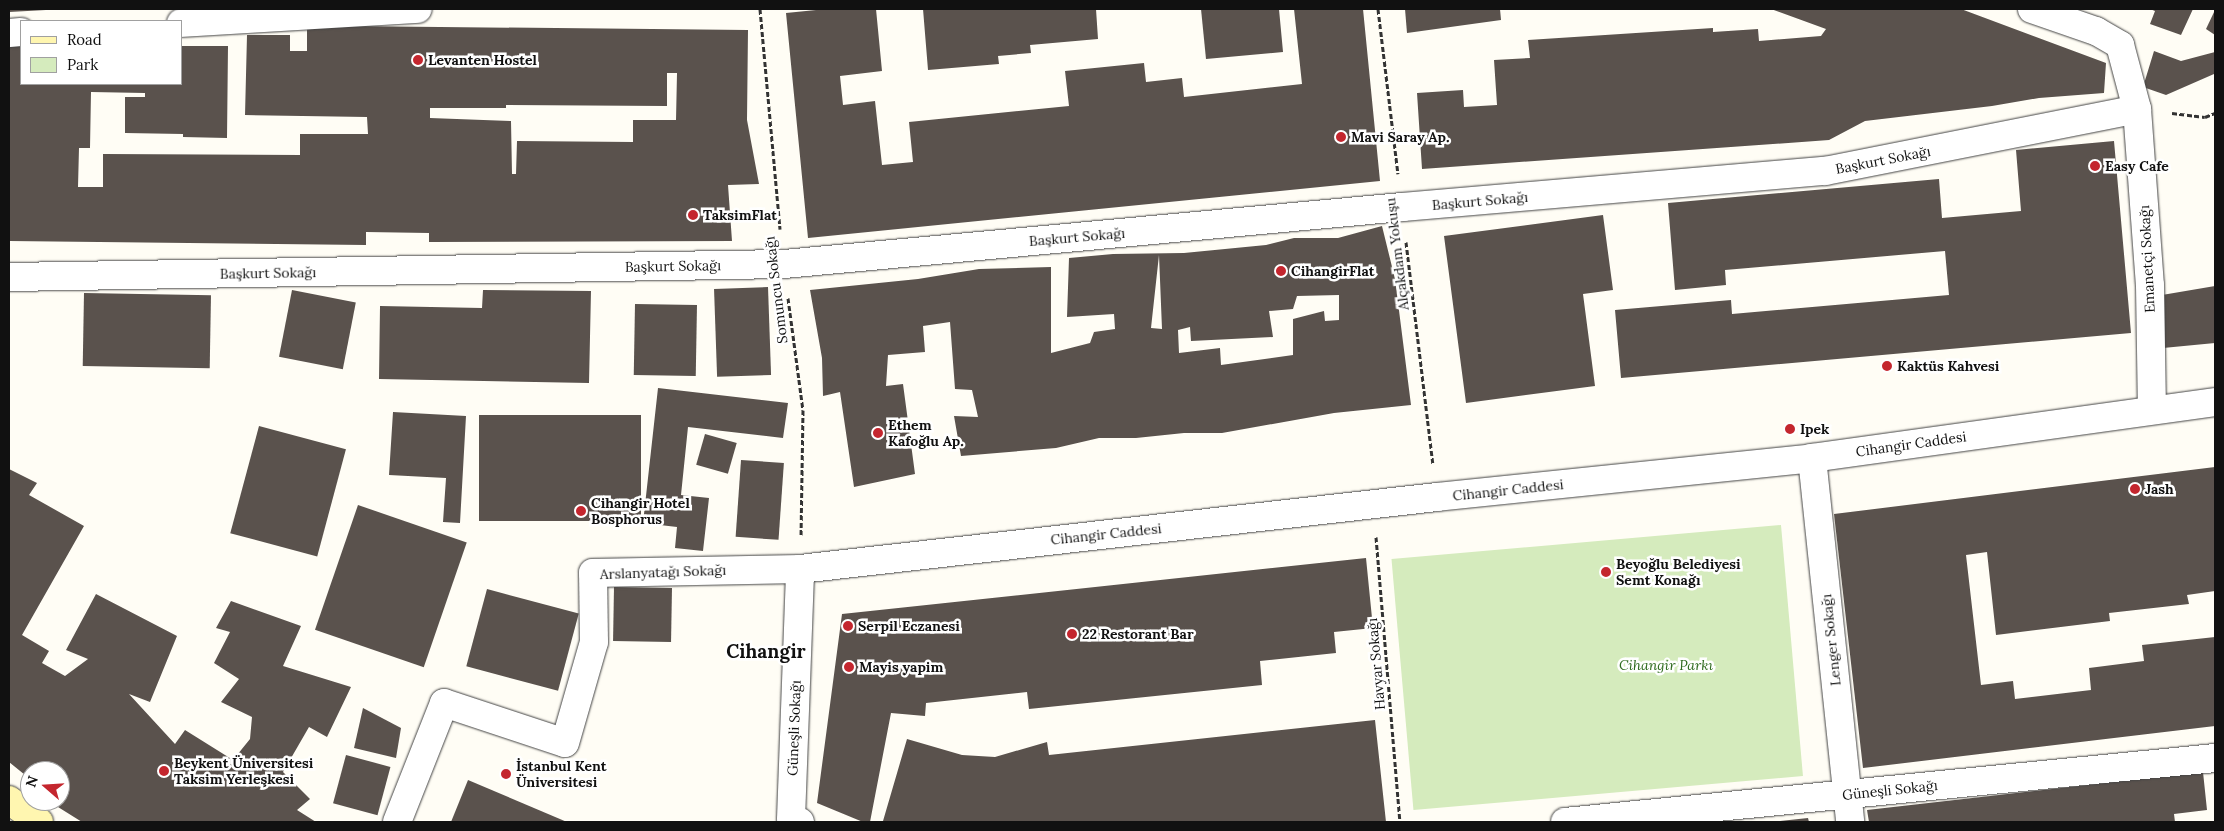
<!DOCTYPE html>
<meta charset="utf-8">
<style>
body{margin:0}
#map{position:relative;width:2224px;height:831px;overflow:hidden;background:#fffdf5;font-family:Lora,serif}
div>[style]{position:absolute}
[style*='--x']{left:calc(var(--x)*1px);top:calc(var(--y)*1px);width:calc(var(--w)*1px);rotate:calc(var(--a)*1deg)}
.green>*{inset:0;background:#d5ebbd;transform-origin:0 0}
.building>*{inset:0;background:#5a524d;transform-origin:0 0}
.path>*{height:3px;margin-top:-1.5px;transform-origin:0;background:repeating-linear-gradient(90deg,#333 0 5px,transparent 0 7.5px)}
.roads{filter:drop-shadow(0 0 1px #444) drop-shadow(0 0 1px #444)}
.minor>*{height:28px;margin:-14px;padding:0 14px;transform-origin:14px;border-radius:14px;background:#fff}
.secondary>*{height:28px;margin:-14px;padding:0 14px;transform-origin:14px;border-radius:14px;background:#fff6b0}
.dots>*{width:14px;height:14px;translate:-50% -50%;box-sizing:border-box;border:2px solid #fff;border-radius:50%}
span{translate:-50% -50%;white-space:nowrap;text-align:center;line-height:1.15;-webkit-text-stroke:5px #fff;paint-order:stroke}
.poi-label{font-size:14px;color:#111;font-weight:700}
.left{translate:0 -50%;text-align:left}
.street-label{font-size:14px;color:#111}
.park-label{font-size:14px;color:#2f6b1f;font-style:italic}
.district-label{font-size:19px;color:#111;font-weight:700}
.frame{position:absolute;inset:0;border:10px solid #111;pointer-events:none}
.legend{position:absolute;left:20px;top:20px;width:162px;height:65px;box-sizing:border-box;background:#fff;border:1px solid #a0a0a0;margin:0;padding:6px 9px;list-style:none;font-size:15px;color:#111}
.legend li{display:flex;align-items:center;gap:10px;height:25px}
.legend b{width:25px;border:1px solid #a0a0a0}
.north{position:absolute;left:20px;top:761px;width:50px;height:50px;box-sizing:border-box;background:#fff;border:1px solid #a0a0a0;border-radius:50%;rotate:289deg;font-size:14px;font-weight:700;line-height:20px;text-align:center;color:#111}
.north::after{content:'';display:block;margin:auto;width:18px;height:22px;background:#c4262e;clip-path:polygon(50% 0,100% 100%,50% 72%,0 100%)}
</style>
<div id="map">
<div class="green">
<div style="left:1781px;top:525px;width:252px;height:391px;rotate:85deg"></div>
</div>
<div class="building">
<div style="clip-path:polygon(9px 9px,46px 9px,46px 10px,9px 12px)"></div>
<div style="clip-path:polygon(826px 9px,876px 9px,882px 71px,840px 76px,843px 105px,875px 101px,882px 165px,913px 162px,909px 122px,1069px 106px,1065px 71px,1144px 63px,1146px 82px,1182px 78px,1184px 97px,1302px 84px,1294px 9px,1363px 9px,1380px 181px,808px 238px,786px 13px)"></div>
<div style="clip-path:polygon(923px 9px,1096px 9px,1098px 39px,1030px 45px,1031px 53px,998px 56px,999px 64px,928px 70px)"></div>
<div style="clip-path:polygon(1201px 9px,1279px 9px,1283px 52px,1206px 59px)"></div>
<div style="clip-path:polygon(1405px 9px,1500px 9px,1501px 20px,1407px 33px)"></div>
<div style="clip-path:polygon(1771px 9px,1961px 9px,2106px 63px,2104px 93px,2039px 98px,1992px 106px,1865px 121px,1829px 140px,1422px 169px,1417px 93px,1463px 90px,1464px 107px,1497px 105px,1494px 60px,1530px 58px,1528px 40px,1713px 28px,1713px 32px,1758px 29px,1759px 41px,1821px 36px,1826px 29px)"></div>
<div style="clip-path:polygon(2150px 9px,2193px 9px,2181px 35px,2150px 24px,2155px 11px)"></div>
<div style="clip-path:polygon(2215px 10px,2215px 35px,2206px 29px)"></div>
<div style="clip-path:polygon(evenodd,346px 26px,748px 30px,747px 120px,759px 184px,728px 185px,732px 241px,429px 242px,429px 233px,366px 232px,366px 245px,9px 241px,9px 44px,21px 44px,21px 84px,181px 84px,181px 46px,228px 46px,227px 138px,183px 137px,183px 134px,125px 133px,125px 97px,145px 97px,145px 93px,91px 92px,90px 148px,79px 148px,78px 187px,103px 187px,103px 154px,300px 155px,300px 134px,368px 134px,367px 117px,245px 115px,247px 35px,290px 35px,290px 51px,307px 51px,307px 28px,346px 26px,667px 73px,677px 73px,676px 120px,633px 120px,633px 142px,517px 141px,516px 174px,512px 174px,511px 121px,430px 118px,430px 108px,506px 108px,506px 105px,667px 106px,667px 73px)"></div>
<div style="clip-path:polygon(2154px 51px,2181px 61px,2215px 52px,2214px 74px,2166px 95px,2143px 87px)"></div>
<div style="clip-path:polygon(2114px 141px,2131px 333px,1621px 378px,1615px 310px,1731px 300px,1732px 314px,1949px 295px,1945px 251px,1725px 270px,1726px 285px,1675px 290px,1668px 203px,1939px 179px,1942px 218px,2021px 211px,2016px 150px)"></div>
<div style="clip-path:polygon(1603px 215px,1613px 290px,1583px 294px,1595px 386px,1466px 403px,1444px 236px)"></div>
<div style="clip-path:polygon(evenodd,1382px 226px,1395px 279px,1411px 405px,1334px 413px,1222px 433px,1184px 433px,1136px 438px,1099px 438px,1056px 448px,961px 456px,954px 416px,978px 417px,972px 390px,955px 389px,950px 322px,923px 326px,925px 352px,888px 355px,886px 386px,903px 384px,915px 474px,854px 487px,840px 392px,823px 396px,822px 358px,810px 290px,918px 279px,979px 269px,1051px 267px,1051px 353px,1090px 343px,1094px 332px,1115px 329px,1114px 314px,1067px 317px,1069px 258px,1113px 254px,1184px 253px,1266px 245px,1294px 238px,1338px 238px,1382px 226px,1159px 255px,1162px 329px,1151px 328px,1159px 255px,1382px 226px,1339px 295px,1339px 320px,1325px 321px,1324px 311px,1293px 319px,1293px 355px,1221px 365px,1220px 348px,1179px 353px,1178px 330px,1190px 327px,1191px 341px,1273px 337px,1269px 311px,1293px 309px,1297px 296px,1339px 295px)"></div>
<div style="clip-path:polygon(2215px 286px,2215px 343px,2163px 348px,2162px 295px)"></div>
<div style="left:768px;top:287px;width:88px;height:54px;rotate:88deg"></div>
<div style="left:292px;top:290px;width:65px;height:68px;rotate:11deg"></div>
<div style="clip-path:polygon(483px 290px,591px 291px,589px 383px,379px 379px,380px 306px,482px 308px)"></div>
<div style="left:84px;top:293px;width:127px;height:73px;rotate:1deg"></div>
<div style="left:635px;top:304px;width:62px;height:71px;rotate:1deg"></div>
<div style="clip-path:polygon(658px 388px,788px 403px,783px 438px,688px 427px,681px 495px,709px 498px,703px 551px,675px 548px,677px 527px,643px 523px)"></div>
<div style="clip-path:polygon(393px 412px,466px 416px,460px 523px,443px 522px,446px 478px,389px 475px)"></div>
<div style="left:641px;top:415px;width:106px;height:162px;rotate:90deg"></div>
<div style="left:259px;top:426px;width:90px;height:111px;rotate:15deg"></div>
<div style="left:705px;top:434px;width:33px;height:32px;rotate:16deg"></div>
<div style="left:741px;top:460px;width:43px;height:77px;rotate:4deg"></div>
<div style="clip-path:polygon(2215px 467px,2215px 591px,2187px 595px,2189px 604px,2109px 613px,2110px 621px,1996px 635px,1987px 552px,1966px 555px,1981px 685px,2013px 681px,2015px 699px,2091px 690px,2089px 668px,2144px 661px,2142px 645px,2215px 637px,2215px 726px,1863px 768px,1834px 514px)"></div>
<div style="clip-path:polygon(9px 469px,37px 483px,29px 495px,84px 526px,22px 635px,49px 651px,42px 663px,65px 676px,88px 659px,66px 650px,96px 594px,177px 636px,150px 702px,129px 694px,175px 744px,185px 730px,233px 760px,250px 739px,252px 717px,221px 702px,239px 679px,214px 663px,230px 632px,216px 628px,231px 601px,301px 626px,283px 666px,351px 687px,327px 737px,309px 727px,283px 772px,310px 799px,297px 810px,316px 822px,82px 822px,58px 807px,69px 791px,60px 780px,60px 771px,52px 771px,47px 765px,43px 771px,30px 771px,30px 779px,9px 762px)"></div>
<div style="left:358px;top:505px;width:115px;height:132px;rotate:19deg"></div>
<div style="clip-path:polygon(1366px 558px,1373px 628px,1334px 632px,1336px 653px,1260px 661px,1262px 685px,1029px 709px,1027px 692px,926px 703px,925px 716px,891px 713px,870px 822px,863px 822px,817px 803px,842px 614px)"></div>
<div style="left:614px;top:587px;width:58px;height:54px;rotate:1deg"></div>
<div style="left:487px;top:589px;width:95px;height:80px;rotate:15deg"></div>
<div style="clip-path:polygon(363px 708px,401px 728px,396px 758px,354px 748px)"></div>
<div style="clip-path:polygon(1375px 720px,1386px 822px,883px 821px,907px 739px,962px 755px,995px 757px,1047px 742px,1049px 755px)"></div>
<div style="left:346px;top:755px;width:46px;height:50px;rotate:15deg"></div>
<div style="clip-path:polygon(2203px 772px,2207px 810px,2174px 814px,2175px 822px,1869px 822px,1867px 810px)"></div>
<div style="clip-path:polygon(468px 780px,567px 822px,451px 822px)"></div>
<div style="clip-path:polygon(1808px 818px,1809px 822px,1780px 822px,1780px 821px)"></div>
</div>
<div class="path">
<div style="--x:760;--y:9;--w:221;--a:84.8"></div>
<div style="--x:1378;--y:9;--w:166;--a:83.1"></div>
<div style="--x:2172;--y:113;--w:33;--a:7"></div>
<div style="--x:2205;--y:117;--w:11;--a:-22"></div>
<div style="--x:1406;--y:242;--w:224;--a:83.1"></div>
<div style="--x:788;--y:298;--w:113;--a:82.4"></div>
<div style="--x:803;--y:410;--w:125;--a:90.9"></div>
<div style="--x:1376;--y:537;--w:286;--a:85.2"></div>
</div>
<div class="roads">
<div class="minor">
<div style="--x:2032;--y:9;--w:68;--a:19"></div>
<div style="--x:2096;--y:31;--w:28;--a:30"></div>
<div style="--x:2120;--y:45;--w:66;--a:75.1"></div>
<div style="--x:2137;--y:109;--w:176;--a:85.8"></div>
<div style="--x:2150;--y:285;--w:124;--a:89.1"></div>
<div style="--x:181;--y:23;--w:237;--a:-3.4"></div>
<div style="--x:9;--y:33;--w:12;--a:-5"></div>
<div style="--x:9;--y:277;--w:775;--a:-0.96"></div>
<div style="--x:784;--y:264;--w:621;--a:-5.27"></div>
<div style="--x:1402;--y:207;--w:425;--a:-4.9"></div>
<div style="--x:1825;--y:171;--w:318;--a:-11.2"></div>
<div style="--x:1812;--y:458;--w:366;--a:84"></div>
<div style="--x:397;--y:822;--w:128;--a:-68.4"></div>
<div style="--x:444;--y:703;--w:127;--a:18.3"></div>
<div style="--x:565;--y:743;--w:105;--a:-74"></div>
<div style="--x:594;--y:642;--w:69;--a:-90.8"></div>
<div style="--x:593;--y:573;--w:207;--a:-1.1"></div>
<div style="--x:800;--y:569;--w:641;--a:-6.45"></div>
<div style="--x:1437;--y:497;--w:377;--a:-5.9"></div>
<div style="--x:1812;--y:458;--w:407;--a:-7.9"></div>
<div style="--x:800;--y:822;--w:9;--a:-162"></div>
<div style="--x:791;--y:819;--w:250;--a:-87.9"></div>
<div style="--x:1565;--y:822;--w:653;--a:-5.62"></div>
</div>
<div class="secondary">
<div style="--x:9;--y:800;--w:37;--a:36"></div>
</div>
</div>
<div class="dots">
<div style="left:418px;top:60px;background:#c4262e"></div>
<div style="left:1341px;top:137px;background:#c4262e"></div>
<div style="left:2095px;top:166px;background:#c4262e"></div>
<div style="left:693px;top:215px;background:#c4262e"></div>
<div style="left:1281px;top:271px;background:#c4262e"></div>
<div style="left:1887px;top:366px;background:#c4262e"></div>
<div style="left:1790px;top:429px;background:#c4262e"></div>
<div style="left:878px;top:433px;background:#c4262e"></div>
<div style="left:2135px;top:489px;background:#c4262e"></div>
<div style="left:581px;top:511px;background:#c4262e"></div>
<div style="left:1606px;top:572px;background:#c4262e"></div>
<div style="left:848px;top:626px;background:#c4262e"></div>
<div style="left:1072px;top:634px;background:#c4262e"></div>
<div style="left:849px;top:667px;background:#c4262e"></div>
<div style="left:164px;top:771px;background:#c4262e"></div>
<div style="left:506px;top:774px;background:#c4262e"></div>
</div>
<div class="poi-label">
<span class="left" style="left:428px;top:60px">Levanten Hostel</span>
<span class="left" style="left:1351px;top:137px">Mavi Saray Ap.</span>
<span class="left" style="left:2105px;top:166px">Easy Cafe</span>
<span class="left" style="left:703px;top:215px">TaksimFlat</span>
<span class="left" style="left:1291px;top:271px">CihangirFlat</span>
<span class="left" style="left:1897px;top:366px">Kaktüs Kahvesi</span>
<span class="left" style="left:888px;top:433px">Ethem<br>Kafoğlu Ap.</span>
<span class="left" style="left:1800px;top:429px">Ipek</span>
<span class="left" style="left:2145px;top:489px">Jash</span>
<span class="left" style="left:591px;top:511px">Cihangir Hotel<br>Bosphorus</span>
<span class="left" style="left:1616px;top:572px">Beyoğlu Belediyesi<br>Semt Konağı</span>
<span class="left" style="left:858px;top:626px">Serpil Eczanesi</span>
<span class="left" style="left:1082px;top:634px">22 Restorant Bar</span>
<span class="left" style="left:859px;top:667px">Mayis yapim</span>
<span class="left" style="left:174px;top:771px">Beykent Üniversitesi<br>Taksim Yerleşkesi</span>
<span class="left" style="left:516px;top:774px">İstanbul Kent<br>Üniversitesi</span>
</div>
<div class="street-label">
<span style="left:1883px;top:160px;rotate:-11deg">Başkurt Sokağı</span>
<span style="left:1480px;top:201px;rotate:-5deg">Başkurt Sokağı</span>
<span style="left:1077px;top:237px;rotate:-5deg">Başkurt Sokağı</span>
<span style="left:1397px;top:254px;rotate:-97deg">Alçakdam Yokuşu</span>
<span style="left:2147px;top:259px;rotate:-93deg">Emanetçi Sokağı</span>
<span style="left:673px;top:266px;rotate:-1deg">Başkurt Sokağı</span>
<span style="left:268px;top:273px;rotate:-1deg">Başkurt Sokağı</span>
<span style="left:776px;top:290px;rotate:-97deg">Somuncu Sokağı</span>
<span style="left:1911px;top:444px;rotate:-8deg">Cihangir Caddesi</span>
<span style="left:1508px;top:490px;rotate:-6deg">Cihangir Caddesi</span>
<span style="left:1106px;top:534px;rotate:-6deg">Cihangir Caddesi</span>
<span style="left:663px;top:572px;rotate:-2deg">Arslanyatağı Sokağı</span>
<span style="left:1831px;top:640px;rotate:-96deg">Lenger Sokağı</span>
<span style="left:1376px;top:664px;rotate:-95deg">Havyar Sokağı</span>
<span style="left:794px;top:728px;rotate:-88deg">Güneşli Sokağı</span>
<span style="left:1890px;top:790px;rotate:-6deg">Güneşli Sokağı</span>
</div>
<div class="park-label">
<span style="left:1666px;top:665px">Cihangir Parkı</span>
</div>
<div class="district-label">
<span style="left:766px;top:652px">Cihangir</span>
</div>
<div class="frame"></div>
<ul class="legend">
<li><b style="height:6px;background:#fff6b0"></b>Road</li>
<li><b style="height:14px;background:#d5ebbd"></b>Park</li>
</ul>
<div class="north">N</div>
</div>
